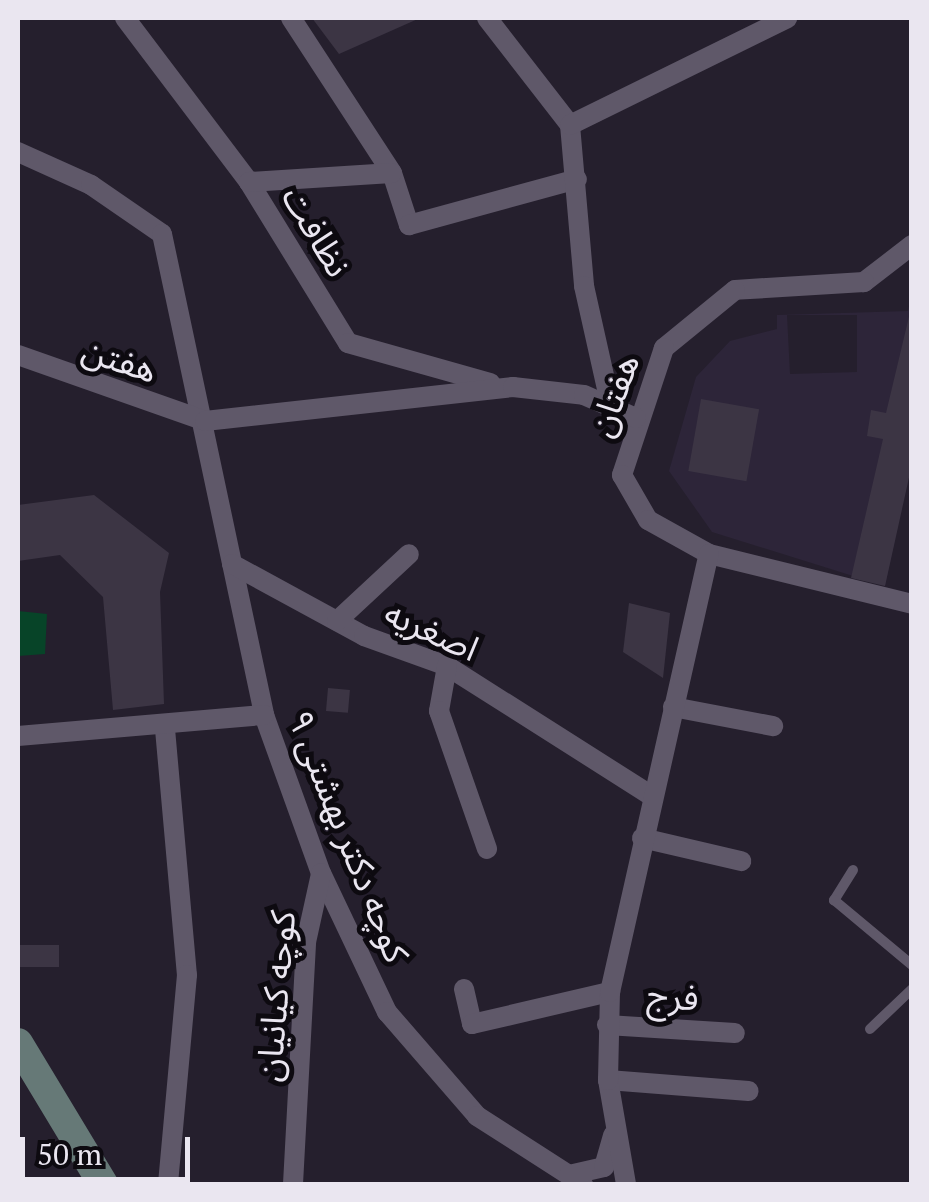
<!DOCTYPE html>
<meta charset="utf-8">
<style>
body{margin:0}
#map{position:relative;width:929px;height:1202px;overflow:hidden;background:#251f2d;font-family:"PT Serif","Noto Sans Arabic",serif}
div>[style]{position:absolute}
[style*='--x']{left:calc(var(--x)*1px);top:calc(var(--y)*1px);width:calc(var(--w)*1px);rotate:calc(var(--a)*1deg)}
.built>*{inset:0;background:#2d2539}
.green>*{inset:0;background:#074428}
.building>*{inset:0;background:#3c3544;transform-origin:0 0}
.lane>*{height:10px;margin:-5px;padding:0 5px;transform-origin:5px;border-radius:5px;background:#5f5869}
.street>*{height:20px;margin:-10px;padding:0 10px;transform-origin:10px;border-radius:10px;background:#5f5869}
.secondary>*{height:30px;margin:-15px;padding:0 15px;transform-origin:15px;border-radius:15px;background:#667977}
span{translate:-50% -50%;white-space:nowrap;text-align:center;line-height:1.15;-webkit-text-stroke:10px #0d0a10;paint-order:stroke}
.street-label{font-size:35px;color:#eae6f0}
.frame{position:absolute;inset:0;border:20px solid #eae6f0;pointer-events:none}
.scale{position:absolute;left:20px;top:1137px;width:170px;height:45px;box-sizing:border-box;border:5px solid #eae6f0;border-top:0;padding-left:12px;font-size:30px;line-height:35px;white-space:nowrap;color:#eae6f0;-webkit-text-stroke:8px #0d0a10;paint-order:stroke}
</style>
<div id="map">
<div class="built">
<div style="clip-path:polygon(evenodd,911px 297px,911px 464px,885px 586px,712px 532px,669px 471px,696px 377px,730px 341px,777px 329px,777px 315px,908px 311px,911px 297px,787px 315px,857px 315px,857px 372px,790px 374px,787px 315px)"></div>
</div>
<div class="green">
<div style="clip-path:polygon(18px 611px,47px 614px,45px 654px,18px 656px)"></div>
</div>
<div class="building">
<div style="clip-path:polygon(312px 18px,420px 18px,339px 54px)"></div>
<div style="clip-path:polygon(912px 304px,912px 464px,885px 586px,851px 578px,883px 439px,867px 436px,871px 410px,886px 413px)"></div>
<div style="left:701px;top:399px;width:59px;height:73px;rotate:10deg"></div>
<div style="clip-path:polygon(94px 495px,169px 553px,160px 592px,164px 704px,113px 710px,103px 597px,60px 555px,18px 561px,18px 505px)"></div>
<div style="clip-path:polygon(629px 603px,670px 613px,663px 678px,623px 652px)"></div>
<div style="left:328px;top:688px;width:22px;height:23px;rotate:5deg"></div>
<div style="left:59px;top:945px;width:22px;height:41px;rotate:90deg"></div>
</div>
<div class="lane">
<div style="--x:853;--y:870;--w:36;--a:122"></div>
<div style="--x:834;--y:900;--w:102;--a:39.8"></div>
<div style="--x:870;--y:1029;--w:58;--a:-43.6"></div>
</div>
<div class="street">
<div style="--x:125;--y:18;--w:206;--a:52.9"></div>
<div style="--x:249;--y:182;--w:189;--a:58.4"></div>
<div style="--x:348;--y:343;--w:148;--a:15.7"></div>
<div style="--x:291;--y:18;--w:185;--a:56.9"></div>
<div style="--x:392;--y:173;--w:55;--a:71.9"></div>
<div style="--x:409;--y:225;--w:174;--a:-15.3"></div>
<div style="--x:487;--y:18;--w:135;--a:52.2"></div>
<div style="--x:570;--y:125;--w:162;--a:85"></div>
<div style="--x:584;--y:286;--w:124;--a:77.4"></div>
<div style="--x:570;--y:125;--w:242;--a:-26.2"></div>
<div style="--x:18;--y:152;--w:80;--a:24.3"></div>
<div style="--x:91;--y:185;--w:86;--a:34.6"></div>
<div style="--x:162;--y:234;--w:492;--a:78"></div>
<div style="--x:264;--y:715;--w:168;--a:70.2"></div>
<div style="--x:321;--y:873;--w:154;--a:64.6"></div>
<div style="--x:387;--y:1012;--w:138;--a:49.1"></div>
<div style="--x:477;--y:1116;--w:126;--a:32.7"></div>
<div style="--x:249;--y:182;--w:143;--a:-3.6"></div>
<div style="--x:912;--y:245;--w:61;--a:142.4"></div>
<div style="--x:864;--y:282;--w:129;--a:176.5"></div>
<div style="--x:735;--y:290;--w:92;--a:140.8"></div>
<div style="--x:664;--y:348;--w:134;--a:108.3"></div>
<div style="--x:622;--y:475;--w:52;--a:60"></div>
<div style="--x:648;--y:520;--w:70;--a:29.1"></div>
<div style="--x:709;--y:554;--w:209;--a:13.8"></div>
<div style="--x:18;--y:355;--w:198;--a:19.4"></div>
<div style="--x:205;--y:421;--w:310;--a:-6.3"></div>
<div style="--x:513;--y:387;--w:71;--a:6.4"></div>
<div style="--x:584;--y:395;--w:57;--a:23.9"></div>
<div style="--x:232;--y:564;--w:150;--a:28.6"></div>
<div style="--x:364;--y:636;--w:88;--a:19.9"></div>
<div style="--x:447;--y:666;--w:243;--a:32.4"></div>
<div style="--x:337;--y:621;--w:98;--a:-42.9"></div>
<div style="--x:447;--y:666;--w:46;--a:100.1"></div>
<div style="--x:439;--y:711;--w:146;--a:70.8"></div>
<div style="--x:673;--y:707;--w:102;--a:10.8"></div>
<div style="--x:165;--y:729;--w:247;--a:84.9"></div>
<div style="--x:187;--y:975;--w:210;--a:95.2"></div>
<div style="--x:18;--y:736;--w:247;--a:-4.9"></div>
<div style="--x:642;--y:838;--w:102;--a:13.1"></div>
<div style="--x:464;--y:989;--w:36;--a:77"></div>
<div style="--x:472;--y:1024;--w:142;--a:-13.1"></div>
<div style="--x:607;--y:1025;--w:128;--a:3.6"></div>
<div style="--x:608;--y:1080;--w:141;--a:4.5"></div>
<div style="--x:569;--y:1175;--w:36;--a:-13"></div>
<div style="--x:604;--y:1167;--w:33;--a:-74"></div>
<div style="--x:293;--y:1184;--w:242;--a:-86.9"></div>
<div style="--x:306;--y:942;--w:70;--a:-77.6"></div>
<div style="--x:626;--y:1184;--w:106;--a:-99.8"></div>
<div style="--x:608;--y:1080;--w:88;--a:-88.7"></div>
<div style="--x:610;--y:992;--w:449;--a:-77.3"></div>
</div>
<div class="secondary">
<div style="--x:18;--y:1043;--w:165;--a:58.9"></div>
</div>
<div class="street-label">
<span style="left:317px;top:231px;rotate:59deg">نظافت</span>
<span style="left:120px;top:359px;rotate:18deg">هفتن</span>
<span style="left:613px;top:395px;rotate:-70deg">هفتان</span>
<span style="left:432px;top:630px;rotate:24deg">اصغریه</span>
<span style="left:349px;top:836px;rotate:68deg">کوچه دکتر بهشتی ۹</span>
<span style="left:275px;top:996px;rotate:-85deg">کوچه کیانیان</span>
<span style="left:673px;top:996px;rotate:4deg">فرج</span>
</div>
<div class="frame"></div>
<div class="scale">50 m</div>
</div>
